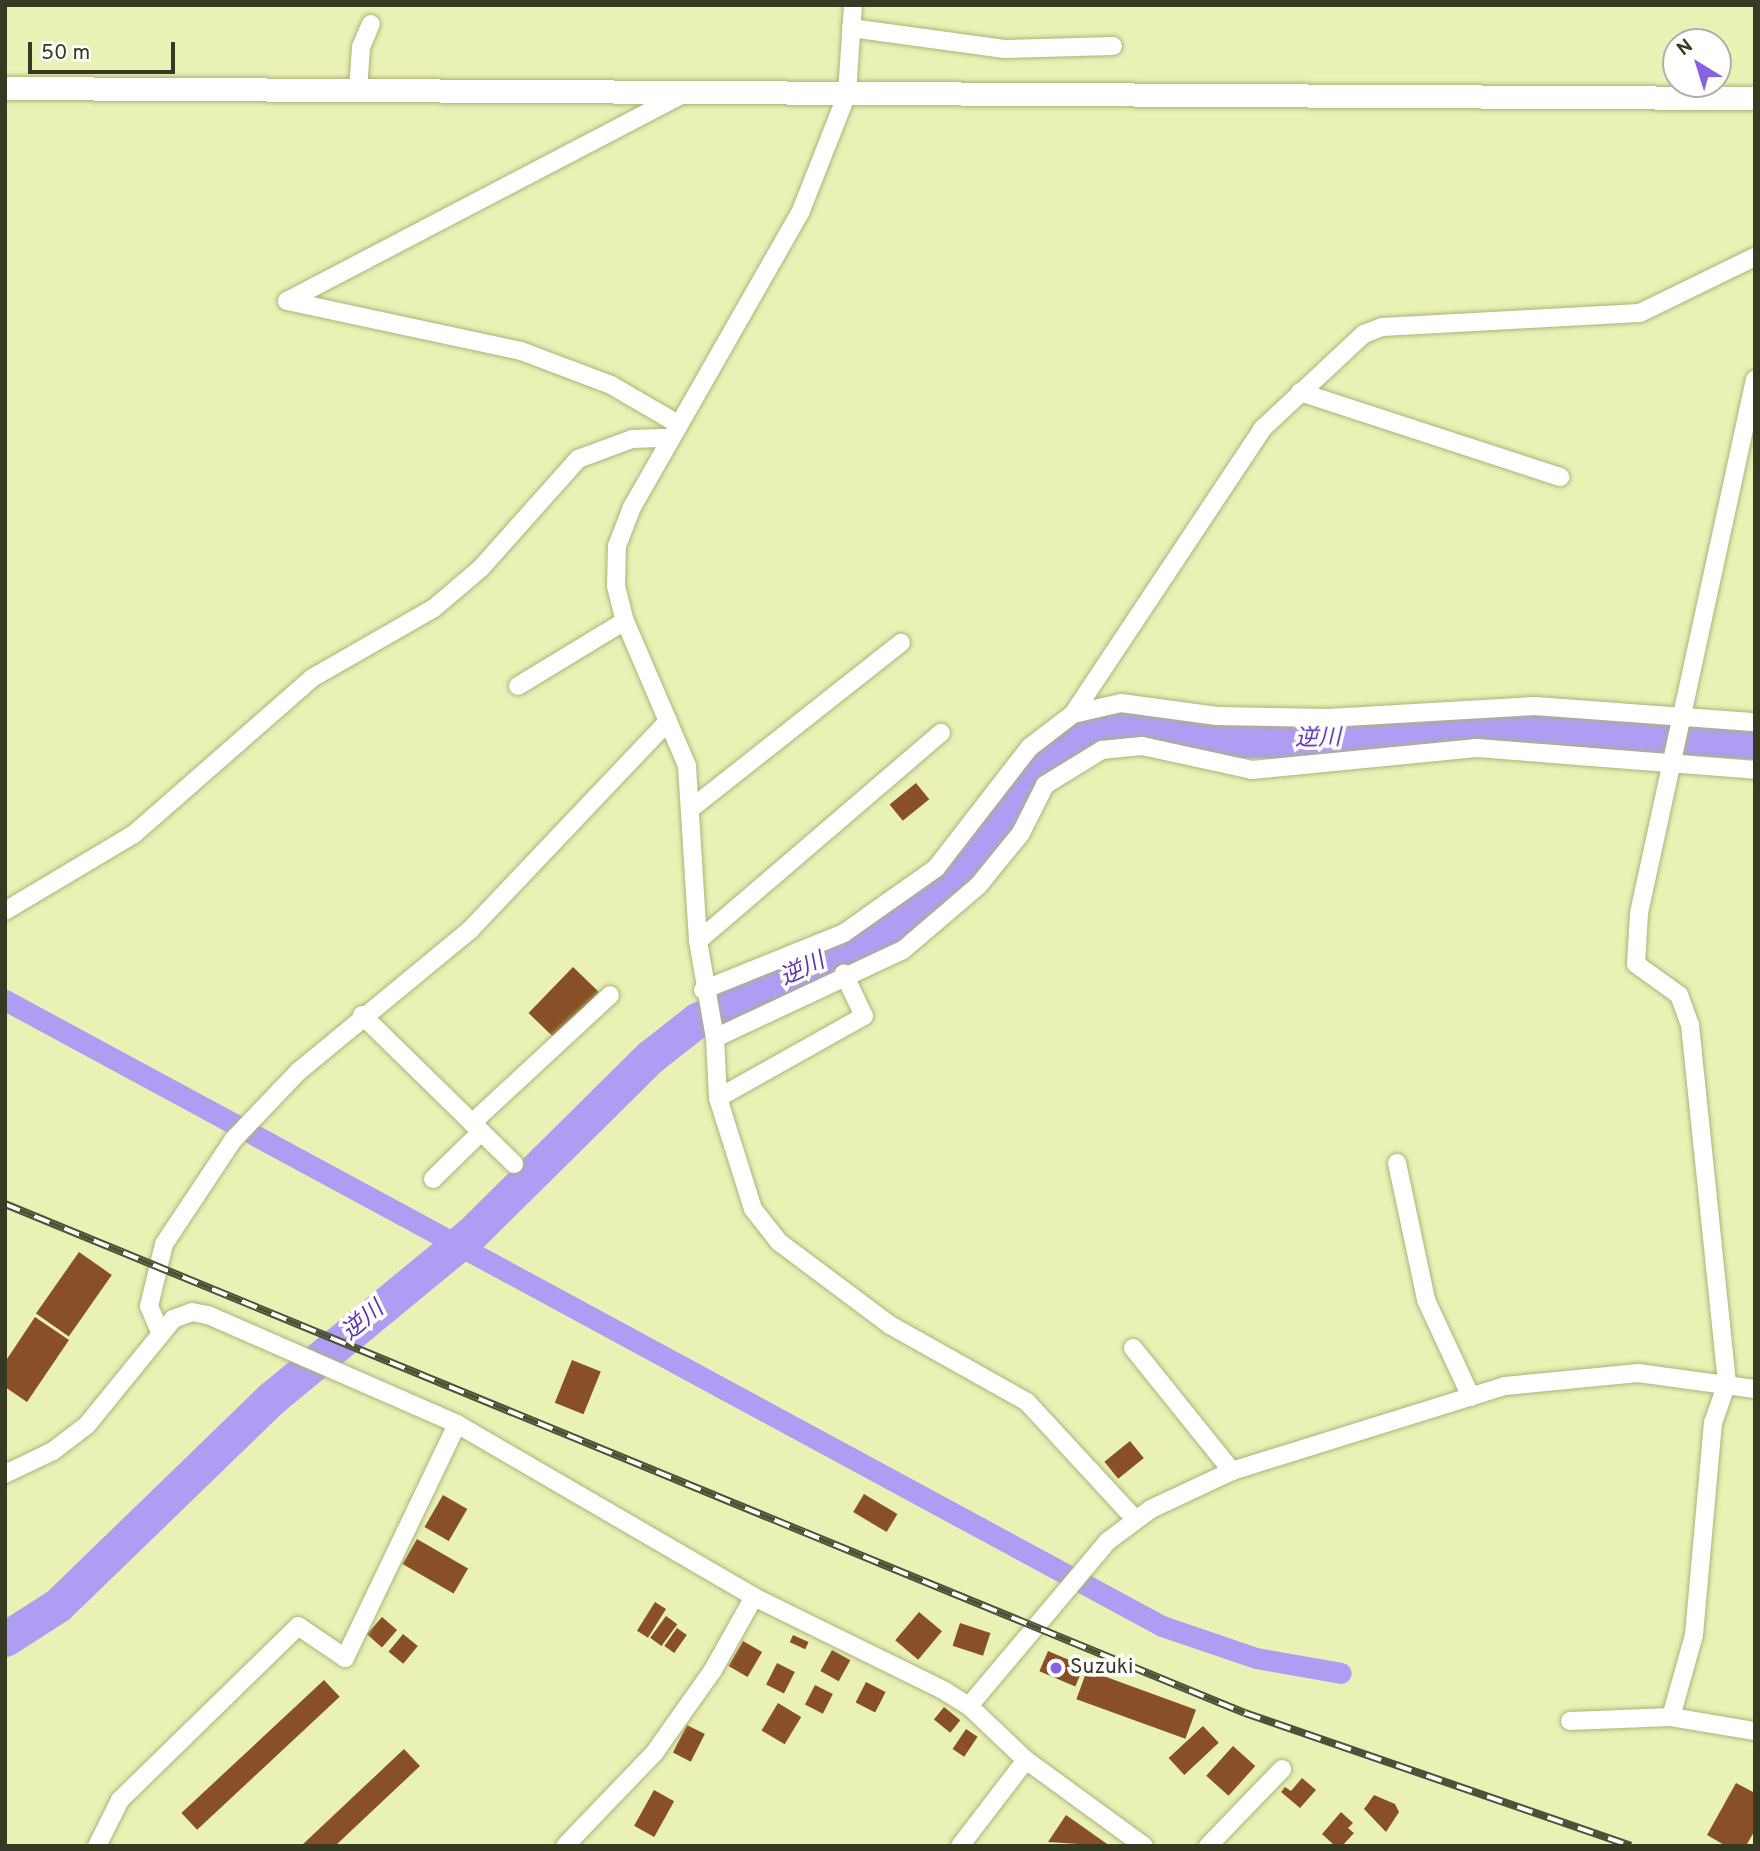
<!DOCTYPE html>
<meta charset="utf-8">
<style>
body{margin:0}
#map{position:relative;width:1760px;height:1851px;overflow:hidden;background:#e9f1b5;font-family:Overpass,"Noto Sans JP",sans-serif}
div>[style]{position:absolute}
[style*='--x']{left:calc(var(--x)*1px);top:calc(var(--y)*1px);width:calc(var(--w)*1px);rotate:calc(var(--a)*1deg)}
.canal>*{height:21px;margin:-10.5px;padding:0 10.5px;transform-origin:10.5px;border-radius:10.5px;background:#b19cf4}
.river>*{height:35px;margin:-17.5px;padding:0 17.5px;transform-origin:17.5px;border-radius:17.5px;background:#b19cf4}
.building>*{inset:0;background:#895027;transform-origin:0 0}
.roads{filter:drop-shadow(0 0 2px #acb379) drop-shadow(0 0 2px #acb379)}
.minor>*{height:18px;margin:-9px;padding:0 9px;transform-origin:9px;border-radius:9px;background:#fff}
.tertiary>*{height:23px;margin:-11.5px;padding:0 11.5px;transform-origin:11.5px;border-radius:11.5px;background:#fff}
.rail>*{height:8px;margin-top:-4px;transform-origin:0;background:repeating-linear-gradient(90deg,#fff 0 16px,#4d5135 0 32px);box-sizing:border-box;border-block:2px solid #4d5135}
.dots>*{width:19px;height:19px;translate:-50% -50%;box-sizing:border-box;border:4px solid #fff;border-radius:50%}
span{translate:-50% -50%;white-space:nowrap;text-align:center;line-height:1.15;-webkit-text-stroke:7px #fff;paint-order:stroke}
.poi-label{font-size:21px;color:#373a22}
.left{translate:0 -50%;text-align:left}
.water-label{font-size:23px;color:#6134b2;font-style:italic}
.frame{position:absolute;inset:0;border:7px solid #373a22;pointer-events:none}
.north{position:absolute;left:1662px;top:28px;width:70px;height:70px;box-sizing:border-box;background:#fff;border:2px solid #afb0a7;border-radius:50%;rotate:322deg;font-size:19px;font-weight:700;line-height:28px;text-align:center;color:#373a22}
.north::after{content:'';display:block;margin:auto;width:24px;height:32px;background:#8763de;clip-path:polygon(50% 0,100% 100%,50% 72%,0 100%)}
.scale{position:absolute;left:28px;top:42px;width:147px;height:32px;box-sizing:border-box;border:4px solid #373a22;border-top:0;padding-left:9px;font-size:21px;line-height:24px;white-space:nowrap;color:#373a22;-webkit-text-stroke:5px #fff;paint-order:stroke}
</style>
<div id="map">
<div class="canal">
<div style="--x:5;--y:1000;--w:1315;--a:28.42"></div>
<div style="--x:1162;--y:1626;--w:99;--a:18.8"></div>
<div style="--x:1256;--y:1658;--w:86;--a:10"></div>
</div>
<div class="river">
<div style="--x:5;--y:1639;--w:63;--a:-32.7"></div>
<div style="--x:58;--y:1605;--w:299;--a:-44.1"></div>
<div style="--x:273;--y:1397;--w:256;--a:-39.5"></div>
<div style="--x:471;--y:1234;--w:252;--a:-44.7"></div>
<div style="--x:650;--y:1057;--w:60;--a:-38.2"></div>
<div style="--x:697;--y:1020;--w:210;--a:-24.7"></div>
<div style="--x:888;--y:932;--w:94;--a:-38.9"></div>
<div style="--x:961;--y:873;--w:132;--a:-52.1"></div>
<div style="--x:1042;--y:769;--w:44;--a:-41.3"></div>
<div style="--x:1075;--y:740;--w:61;--a:-14.3"></div>
<div style="--x:1134;--y:725;--w:91;--a:9.5"></div>
<div style="--x:1224;--y:740;--w:94;--a:0.6"></div>
<div style="--x:1318;--y:741;--w:238;--a:-3.1"></div>
<div style="--x:1556;--y:728;--w:199;--a:4"></div>
</div>
<div class="building">
<div style="left:916px;top:783px;width:21px;height:34px;rotate:51deg"></div>
<div style="left:573px;top:967px;width:36px;height:64px;rotate:44deg"></div>
<div style="left:79px;top:1252px;width:40px;height:75px;rotate:35deg"></div>
<div style="clip-path:polygon(35px 1317px,69px 1340px,27px 1402px,5px 1387px,5px 1362px)"></div>
<div style="left:572px;top:1360px;width:31px;height:46px;rotate:22deg"></div>
<div style="left:1130px;top:1441px;width:22px;height:33px;rotate:51deg"></div>
<div style="left:864px;top:1494px;width:39px;height:21px;rotate:31deg"></div>
<div style="left:443px;top:1495px;width:28px;height:37px;rotate:30deg"></div>
<div style="left:417px;top:1539px;width:59px;height:29px;rotate:30deg"></div>
<div style="left:655px;top:1602px;width:13px;height:34px;rotate:32deg"></div>
<div style="left:919px;top:1612px;width:30px;height:37px;rotate:40deg"></div>
<div style="left:666px;top:1616px;width:14px;height:27px;rotate:36deg"></div>
<div style="left:382px;top:1617px;width:20px;height:23px;rotate:41deg"></div>
<div style="left:960px;top:1623px;width:32px;height:24px;rotate:18deg"></div>
<div style="left:677px;top:1628px;width:12px;height:22px;rotate:35deg"></div>
<div style="left:403px;top:1634px;width:19px;height:23px;rotate:39deg"></div>
<div style="left:793px;top:1635px;width:17px;height:8px;rotate:24deg"></div>
<div style="left:743px;top:1641px;width:22px;height:29px;rotate:30deg"></div>
<div style="left:832px;top:1650px;width:21px;height:24px;rotate:29deg"></div>
<div style="left:1048px;top:1651px;width:39px;height:22px;rotate:23deg"></div>
<div style="left:777px;top:1663px;width:20px;height:24px;rotate:27deg"></div>
<div style="left:1087px;top:1670px;width:116px;height:31px;rotate:20deg"></div>
<div style="left:324px;top:1680px;width:23px;height:195px;rotate:47deg"></div>
<div style="left:866px;top:1682px;width:22px;height:23px;rotate:27deg"></div>
<div style="left:815px;top:1685px;width:20px;height:22px;rotate:27deg"></div>
<div style="left:778px;top:1703px;width:27px;height:32px;rotate:31deg"></div>
<div style="left:944px;top:1707px;width:21px;height:16px;rotate:39deg"></div>
<div style="left:687px;top:1725px;width:20px;height:31px;rotate:27deg"></div>
<div style="left:1203px;top:1726px;width:23px;height:47px;rotate:47deg"></div>
<div style="left:966px;top:1729px;width:14px;height:24px;rotate:34deg"></div>
<div style="left:1233px;top:1746px;width:30px;height:40px;rotate:42deg"></div>
<div style="clip-path:polygon(404px 1749px,420px 1766px,335px 1846px,301px 1846px)"></div>
<div style="clip-path:polygon(1302px 1778px,1316px 1790px,1300px 1808px,1281px 1792px,1285px 1787px,1291px 1791px)"></div>
<div style="clip-path:polygon(1736px 1783px,1755px 1793px,1755px 1830px,1746px 1846px,1726px 1846px,1707px 1835px)"></div>
<div style="left:654px;top:1790px;width:23px;height:41px;rotate:29deg"></div>
<div style="clip-path:polygon(1374px 1795px,1395px 1804px,1399px 1812px,1386px 1832px,1364px 1809px)"></div>
<div style="clip-path:polygon(1341px 1812px,1353px 1823px,1348px 1828px,1354px 1833px,1342px 1846px,1335px 1846px,1322px 1834px)"></div>
<div style="clip-path:polygon(1066px 1815px,1110px 1846px,1048px 1842px)"></div>
</div>
<div class="roads">
<div class="minor">
<div style="--x:853;--y:5;--w:89;--a:93.9"></div>
<div style="--x:847;--y:94;--w:126;--a:111.5"></div>
<div style="--x:801;--y:211;--w:341;--a:119.7"></div>
<div style="--x:632;--y:507;--w:42;--a:111"></div>
<div style="--x:617;--y:546;--w:40;--a:91.4"></div>
<div style="--x:616;--y:586;--w:36;--a:76"></div>
<div style="--x:625;--y:621;--w:158;--a:66.8"></div>
<div style="--x:687;--y:766;--w:175;--a:86.4"></div>
<div style="--x:698;--y:941;--w:98;--a:80.1"></div>
<div style="--x:715;--y:1038;--w:60;--a:87.1"></div>
<div style="--x:718;--y:1098;--w:116;--a:72.5"></div>
<div style="--x:753;--y:1209;--w:42;--a:51.8"></div>
<div style="--x:779;--y:1242;--w:139;--a:36.8"></div>
<div style="--x:890;--y:1325;--w:157;--a:29.3"></div>
<div style="--x:1027;--y:1402;--w:158;--a:47.3"></div>
<div style="--x:851;--y:28;--w:155;--a:7.8"></div>
<div style="--x:1005;--y:49;--w:108;--a:-1.6"></div>
<div style="--x:358;--y:91;--w:44;--a:-86.1"></div>
<div style="--x:361;--y:47;--w:25;--a:-67"></div>
<div style="--x:1300;--y:392;--w:274;--a:18.1"></div>
<div style="--x:678;--y:424;--w:78;--a:-149.8"></div>
<div style="--x:611;--y:385;--w:96;--a:-159.3"></div>
<div style="--x:521;--y:351;--w:239;--a:-167.9"></div>
<div style="--x:287;--y:301;--w:449;--a:-27.6"></div>
<div style="--x:518;--y:686;--w:125;--a:-31.3"></div>
<div style="--x:1073;--y:714;--w:342;--a:-56.4"></div>
<div style="--x:1262;--y:429;--w:139;--a:-43"></div>
<div style="--x:1364;--y:334;--w:19;--a:-21"></div>
<div style="--x:1382;--y:327;--w:258;--a:-3.1"></div>
<div style="--x:1640;--y:313;--w:128;--a:-26"></div>
<div style="--x:693;--y:807;--w:265;--a:-38.3"></div>
<div style="--x:5;--y:911;--w:150;--a:-30.8"></div>
<div style="--x:134;--y:834;--w:237;--a:-41.2"></div>
<div style="--x:312;--y:678;--w:141;--a:-29.8"></div>
<div style="--x:434;--y:608;--w:62;--a:-40.4"></div>
<div style="--x:481;--y:568;--w:146;--a:-48.3"></div>
<div style="--x:578;--y:459;--w:58;--a:-20.3"></div>
<div style="--x:632;--y:439;--w:36;--a:-2"></div>
<div style="--x:698;--y:941;--w:320;--a:-40.6"></div>
<div style="--x:703;--y:990;--w:152;--a:-22"></div>
<div style="--x:844;--y:933;--w:113;--a:-35.2"></div>
<div style="--x:936;--y:868;--w:153;--a:-52.2"></div>
<div style="--x:1030;--y:747;--w:54;--a:-37.5"></div>
<div style="--x:1073;--y:714;--w:49;--a:-12.9"></div>
<div style="--x:1121;--y:703;--w:97;--a:7.7"></div>
<div style="--x:1217;--y:716;--w:111;--a:1"></div>
<div style="--x:1328;--y:718;--w:207;--a:-3.3"></div>
<div style="--x:1535;--y:706;--w:221;--a:4.2"></div>
<div style="--x:362;--y:1015;--w:213;--a:44.4"></div>
<div style="--x:715;--y:1038;--w:208;--a:-25.1"></div>
<div style="--x:903;--y:950;--w:99;--a:-40.5"></div>
<div style="--x:978;--y:886;--w:68;--a:-50.9"></div>
<div style="--x:1021;--y:833;--w:54;--a:-63.4"></div>
<div style="--x:1045;--y:785;--w:67;--a:-31.6"></div>
<div style="--x:1102;--y:750;--w:40;--a:-5.7"></div>
<div style="--x:1142;--y:746;--w:113;--a:12.3"></div>
<div style="--x:1252;--y:770;--w:226;--a:-5.6"></div>
<div style="--x:1477;--y:748;--w:279;--a:4.5"></div>
<div style="--x:718;--y:1098;--w:167;--a:-29.3"></div>
<div style="--x:864;--y:1016;--w:47;--a:-115.5"></div>
<div style="--x:472;--y:1123;--w:188;--a:-42.8"></div>
<div style="--x:1397;--y:1163;--w:140;--a:78"></div>
<div style="--x:1426;--y:1300;--w:107;--a:65.1"></div>
<div style="--x:433;--y:1179;--w:67;--a:-44.4"></div>
<div style="--x:160;--y:1332;--w:28;--a:-113"></div>
<div style="--x:149;--y:1306;--w:64;--a:-76.4"></div>
<div style="--x:164;--y:1244;--w:125;--a:-56.4"></div>
<div style="--x:233;--y:1140;--w:95;--a:-46.3"></div>
<div style="--x:299;--y:1071;--w:222;--a:-39.5"></div>
<div style="--x:470;--y:930;--w:288;--a:-46.5"></div>
<div style="--x:1133;--y:1348;--w:158;--a:51.2"></div>
<div style="--x:5;--y:1474;--w:53;--a:-25.6"></div>
<div style="--x:53;--y:1451;--w:43;--a:-37.4"></div>
<div style="--x:87;--y:1425;--w:136;--a:-50.9"></div>
<div style="--x:173;--y:1319;--w:20;--a:-20"></div>
<div style="--x:192;--y:1312;--w:16;--a:11"></div>
<div style="--x:208;--y:1315;--w:272;--a:23.6"></div>
<div style="--x:457;--y:1424;--w:344;--a:30.2"></div>
<div style="--x:754;--y:1597;--w:211;--a:26.2"></div>
<div style="--x:943;--y:1690;--w:31;--a:32"></div>
<div style="--x:969;--y:1706;--w:79;--a:43.5"></div>
<div style="--x:1026;--y:1760;--w:146;--a:36.1"></div>
<div style="--x:969;--y:1706;--w:216;--a:-49.9"></div>
<div style="--x:1108;--y:1541;--w:54;--a:-36.7"></div>
<div style="--x:1151;--y:1509;--w:89;--a:-25.1"></div>
<div style="--x:1232;--y:1471;--w:286;--a:-17.3"></div>
<div style="--x:1505;--y:1386;--w:134;--a:-5.6"></div>
<div style="--x:1638;--y:1373;--w:118;--a:7.8"></div>
<div style="--x:1671;--y:1717;--w:85;--a:-74.3"></div>
<div style="--x:1694;--y:1635;--w:213;--a:-84.9"></div>
<div style="--x:1713;--y:1423;--w:42;--a:-70.7"></div>
<div style="--x:1727;--y:1383;--w:360;--a:-95.9"></div>
<div style="--x:1690;--y:1025;--w:32;--a:-110"></div>
<div style="--x:1679;--y:995;--w:53;--a:-144.2"></div>
<div style="--x:1636;--y:964;--w:51;--a:-86.6"></div>
<div style="--x:1639;--y:913;--w:546;--a:-77.74"></div>
<div style="--x:1570;--y:1721;--w:101;--a:-2.3"></div>
<div style="--x:1671;--y:1717;--w:85;--a:9.5"></div>
<div style="--x:97;--y:1846;--w:51;--a:-63.4"></div>
<div style="--x:120;--y:1800;--w:249;--a:-44.3"></div>
<div style="--x:298;--y:1626;--w:57;--a:34.2"></div>
<div style="--x:345;--y:1658;--w:259;--a:-64.4"></div>
<div style="--x:565;--y:1846;--w:130;--a:-46.2"></div>
<div style="--x:655;--y:1752;--w:100;--a:-54.7"></div>
<div style="--x:713;--y:1670;--w:84;--a:-60.7"></div>
<div style="--x:960;--y:1846;--w:108;--a:-52.5"></div>
<div style="--x:1208;--y:1846;--w:107;--a:-46.1"></div>
</div>
<div class="tertiary">
<div style="--x:5;--y:88;--w:1750;--a:0.33"></div>
</div>
</div>
<div class="rail">
<div style="--x:5;--y:1204;--w:1340;--a:22.32"></div>
<div style="--x:1245;--y:1713;--w:408;--a:19"></div>
</div>
<div class="dots">
<div style="left:1056px;top:1668px;background:#8763de"></div>
</div>
<div class="poi-label">
<span class="left" style="left:1070px;top:1668px">Suzuki</span>
</div>
<div class="water-label">
<span style="left:1318px;top:740px;rotate:-1deg">逆川</span>
<span style="left:803px;top:971px;rotate:-25deg">逆川</span>
<span style="left:364px;top:1322px;rotate:-40deg">逆川</span>
</div>
<div class="frame"></div>
<div class="north">N</div>
<div class="scale">50 m</div>
</div>
